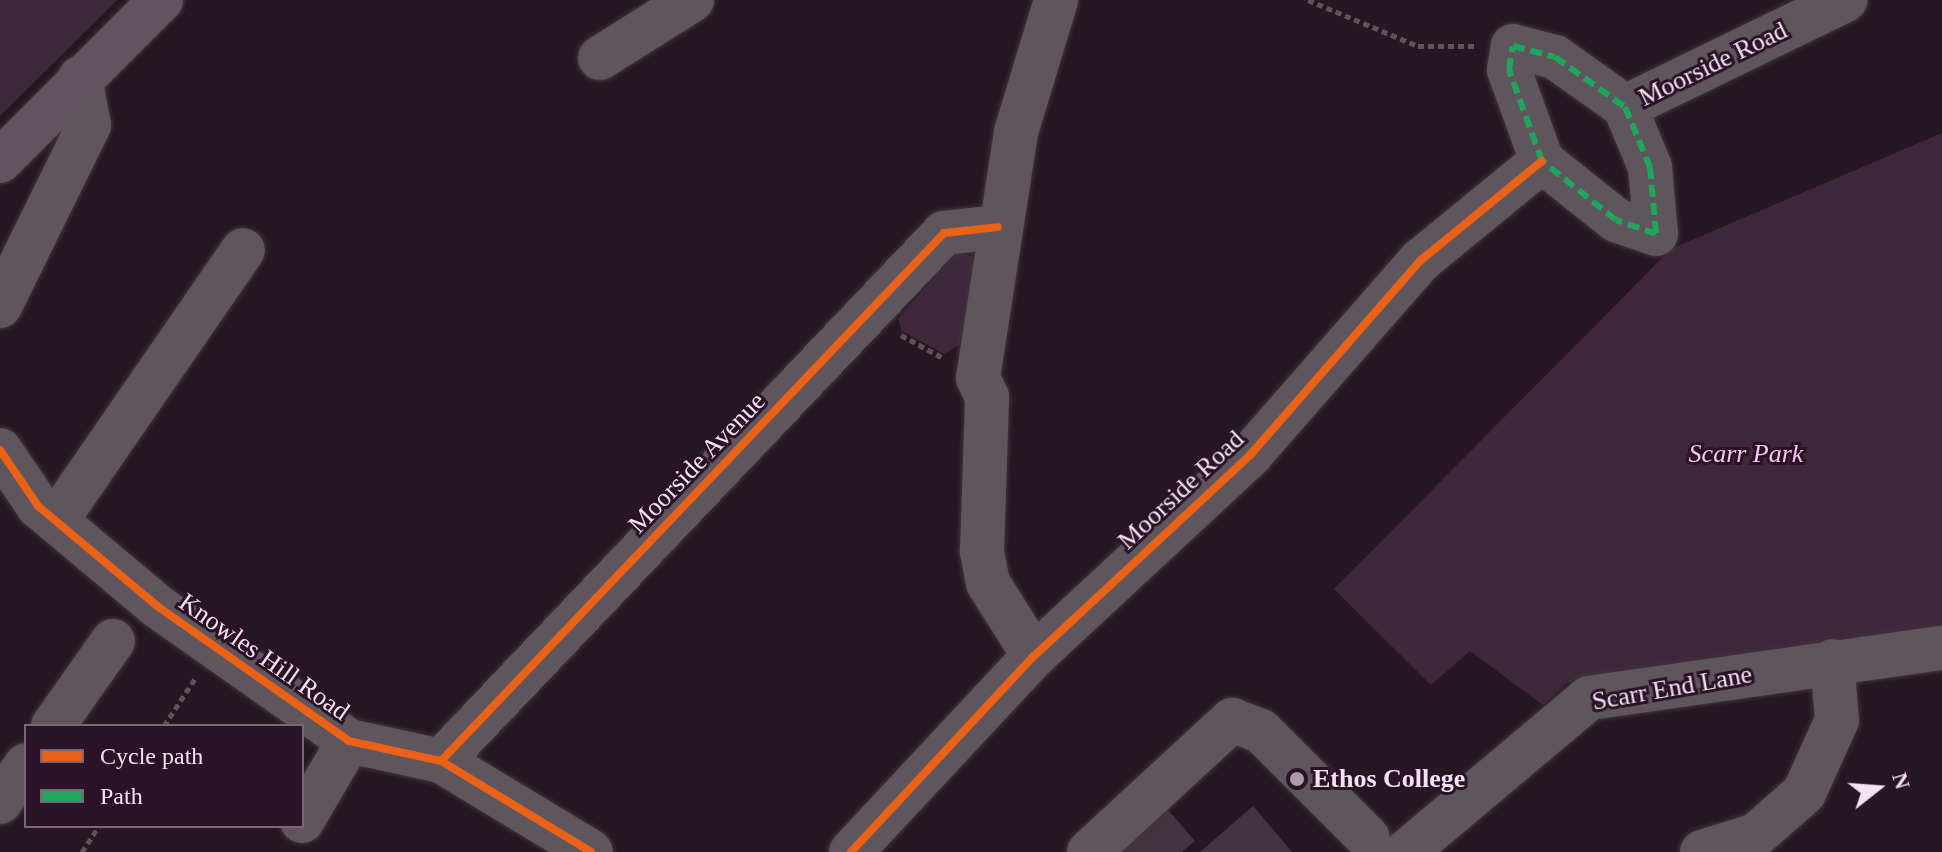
<!DOCTYPE html>
<style>
body{margin:0}
#map{position:relative;width:1942px;height:852px;overflow:hidden;background:#251822;font-family:Georgia,serif}
div>[style]{position:absolute}
[style*='--x']{left:calc(var(--x)*1px);top:calc(var(--y)*1px);width:calc(var(--w)*1px);rotate:calc(var(--a)*1deg)}
.green>*{inset:0;background:#3f283b}
.building>*{inset:0;background:#423540}
.path>*{height:5px;margin-top:-2.5px;transform-origin:0;background:repeating-linear-gradient(90deg,#5d545b 0 6px,transparent 0 10px)}
.roads{filter:drop-shadow(0 0 2px #3f343c) drop-shadow(0 0 2px #3f343c)}
.minor>*{height:44px;margin:-22px;padding:0 22px;transform-origin:22px;border-radius:22px;background:#5f555d}
.major>*{height:44px;margin:-22px;padding:0 22px;transform-origin:22px;border-radius:22px;background:#60545e}
.quiet>*{height:6px;margin-top:-3px;transform-origin:0;background:repeating-linear-gradient(90deg,#20a55d 0 12px,transparent 0 18px)}
.cycleway>*{height:8px;margin:-4px;padding:0 4px;transform-origin:4px;border-radius:4px;background:#ea6118}
.dots>*{width:22px;height:22px;translate:-50% -50%;box-sizing:border-box;border:4px solid #2a1326;border-radius:50%}
span{translate:-50% -50%;white-space:nowrap;text-align:center;line-height:1.15;-webkit-text-stroke:6px #2a1326;paint-order:stroke}
.street-label{font-size:26px;color:#f3e3f0}
.park-label{font-size:26px;color:#fac5f0;font-style:italic}
.poi-label{font-size:26px;color:#f3e3f0;font-weight:700}
.left{translate:0 -50%;text-align:left}
.legend{position:absolute;left:24px;top:724px;width:280px;height:104px;box-sizing:border-box;background:#2a1326;border:2px solid #7a6677;margin:0;padding:10px 14px;list-style:none;font-size:24px;color:#f3e3f0}
.legend li{display:flex;align-items:center;gap:16px;height:40px}
.legend b{width:40px;border:2px solid #7a6677}
.north{position:absolute;left:1838px;top:748px;width:80px;height:80px;-webkit-text-stroke:6px #2a1326;paint-order:stroke;rotate:73deg;font-size:22px;font-weight:700;line-height:32px;text-align:center;color:#f3e3f0}
.north::after{content:'';display:block;margin:auto;width:28px;height:36px;background:#f3e3f0;clip-path:polygon(50% 0,100% 100%,50% 72%,0 100%)}
</style>
<div id="map">
<div class="green">
<div style="clip-path:polygon(0 0,117px 0,0 116px)"></div>
<div style="clip-path:polygon(1942px 133px,1942px 626px,1567px 683px,1543px 705px,1470px 651px,1431px 685px,1334px 589px,1671px 249px)"></div>
<div style="clip-path:polygon(958px 250px,981px 261px,966px 341px,944px 354px,902px 331px,898px 319px)"></div>
</div>
<div class="building">
<div style="clip-path:polygon(1156px 796px,1195px 841px,1182px 852px,1119px 852px)"></div>
<div style="clip-path:polygon(1253px 806px,1292px 852px,1200px 852px)"></div>
</div>
<div class="path">
<div style="--x:1308;--y:0;--w:119;--a:22.7"></div>
<div style="--x:1418;--y:46;--w:59;--a:0"></div>
<div style="--x:901;--y:335;--w:48;--a:28.7"></div>
<div style="--x:164;--y:726;--w:59;--a:-56.9"></div>
<div style="--x:82;--y:852;--w:31;--a:-57"></div>
</div>
<div class="roads">
<div class="minor">
<div style="--x:1513;--y:46;--w:43;--a:14.7"></div>
<div style="--x:1555;--y:57;--w:86;--a:35.5"></div>
<div style="--x:1625;--y:107;--w:65;--a:67.4"></div>
<div style="--x:1650;--y:167;--w:67;--a:84.9"></div>
<div style="--x:1656;--y:234;--w:42;--a:-160.7"></div>
<div style="--x:1616;--y:220;--w:95;--a:-141.4"></div>
<div style="--x:1542;--y:161;--w:97;--a:-109.9"></div>
<div style="--x:1509;--y:70;--w:24;--a:-81"></div>
<div style="--x:600;--y:58;--w:109;--a:-32.2"></div>
<div style="--x:1625;--y:107;--w:245;--a:-25.9"></div>
<div style="--x:0;--y:306;--w:202;--a:-63.8"></div>
<div style="--x:89;--y:125;--w:48;--a:-100.8"></div>
<div style="--x:0;--y:450;--w:68;--a:55.8"></div>
<div style="--x:38;--y:506;--w:155;--a:40"></div>
<div style="--x:157;--y:606;--w:235;--a:35.1"></div>
<div style="--x:349;--y:741;--w:94;--a:12.3"></div>
<div style="--x:441;--y:761;--w:175;--a:31.2"></div>
<div style="--x:56;--y:521;--w:329;--a:-55.4"></div>
<div style="--x:1034;--y:656;--w:86;--a:-122.2"></div>
<div style="--x:988;--y:583;--w:33;--a:-101"></div>
<div style="--x:982;--y:551;--w:154;--a:-88.1"></div>
<div style="--x:987;--y:397;--w:21;--a:-115"></div>
<div style="--x:978;--y:378;--w:249;--a:-81.2"></div>
<div style="--x:1016;--y:132;--w:138;--a:-73.1"></div>
<div style="--x:53;--y:726;--w:104;--a:-54.8"></div>
<div style="--x:441;--y:761;--w:729;--a:-46.39"></div>
<div style="--x:944;--y:233;--w:54;--a:-6.3"></div>
<div style="--x:0;--y:802;--w:45;--a:-54.9"></div>
<div style="--x:302;--y:821;--w:93;--a:-59.6"></div>
<div style="--x:851;--y:852;--w:268;--a:-47"></div>
<div style="--x:1034;--y:656;--w:296;--a:-42.9"></div>
<div style="--x:1251;--y:454;--w:258;--a:-48.8"></div>
<div style="--x:1421;--y:260;--w:156;--a:-39.3"></div>
<div style="--x:1089;--y:852;--w:195;--a:-42.7"></div>
<div style="--x:1232;--y:720;--w:31;--a:21"></div>
<div style="--x:1261;--y:731;--w:151;--a:45"></div>
<div style="--x:1406;--y:852;--w:239;--a:-40.1"></div>
<div style="--x:1589;--y:698;--w:357;--a:-8.1"></div>
<div style="--x:1702;--y:852;--w:57;--a:-17.5"></div>
<div style="--x:1756;--y:835;--w:64;--a:-41.2"></div>
<div style="--x:1804;--y:793;--w:80;--a:-65.7"></div>
<div style="--x:1837;--y:720;--w:59;--a:-94.8"></div>
</div>
<div class="major">
<div style="--x:0;--y:161;--w:228;--a:-45"></div>
</div>
</div>
<div class="quiet">
<div style="--x:1513;--y:46;--w:43;--a:14.7"></div>
<div style="--x:1555;--y:57;--w:86;--a:35.5"></div>
<div style="--x:1625;--y:107;--w:65;--a:67.4"></div>
<div style="--x:1650;--y:167;--w:67;--a:84.9"></div>
<div style="--x:1656;--y:234;--w:42;--a:-160.7"></div>
<div style="--x:1616;--y:220;--w:95;--a:-141.4"></div>
<div style="--x:1542;--y:161;--w:97;--a:-109.9"></div>
<div style="--x:1509;--y:70;--w:24;--a:-81"></div>
</div>
<div class="cycleway">
<div style="--x:0;--y:450;--w:68;--a:55.8"></div>
<div style="--x:38;--y:506;--w:155;--a:40"></div>
<div style="--x:157;--y:606;--w:235;--a:35.1"></div>
<div style="--x:349;--y:741;--w:94;--a:12.3"></div>
<div style="--x:441;--y:761;--w:175;--a:31.2"></div>
<div style="--x:441;--y:761;--w:729;--a:-46.39"></div>
<div style="--x:944;--y:233;--w:54;--a:-6.3"></div>
<div style="--x:851;--y:852;--w:268;--a:-47"></div>
<div style="--x:1034;--y:656;--w:296;--a:-42.9"></div>
<div style="--x:1251;--y:454;--w:258;--a:-48.8"></div>
<div style="--x:1421;--y:260;--w:156;--a:-39.3"></div>
</div>
<div class="dots">
<div style="left:1297px;top:779px;background:#ab9ca8"></div>
</div>
<div class="street-label">
<span style="left:1713px;top:64px;rotate:-26deg">Moorside Road</span>
<span style="left:697px;top:463px;rotate:-46deg">Moorside Avenue</span>
<span style="left:1181px;top:490px;rotate:-43deg">Moorside Road</span>
<span style="left:264px;top:657px;rotate:35deg">Knowles Hill Road</span>
<span style="left:1672px;top:688px;rotate:-10deg">Scarr End Lane</span>
</div>
<div class="park-label">
<span style="left:1746px;top:454px">Scarr Park</span>
</div>
<div class="poi-label">
<span class="left" style="left:1313px;top:779px">Ethos College</span>
</div>
<ul class="legend">
<li><b style="height:10px;background:#ea6118"></b>Cycle path</li>
<li><b style="height:10px;background:#20a55d"></b>Path</li>
</ul>
<div class="north">N</div>
</div>
